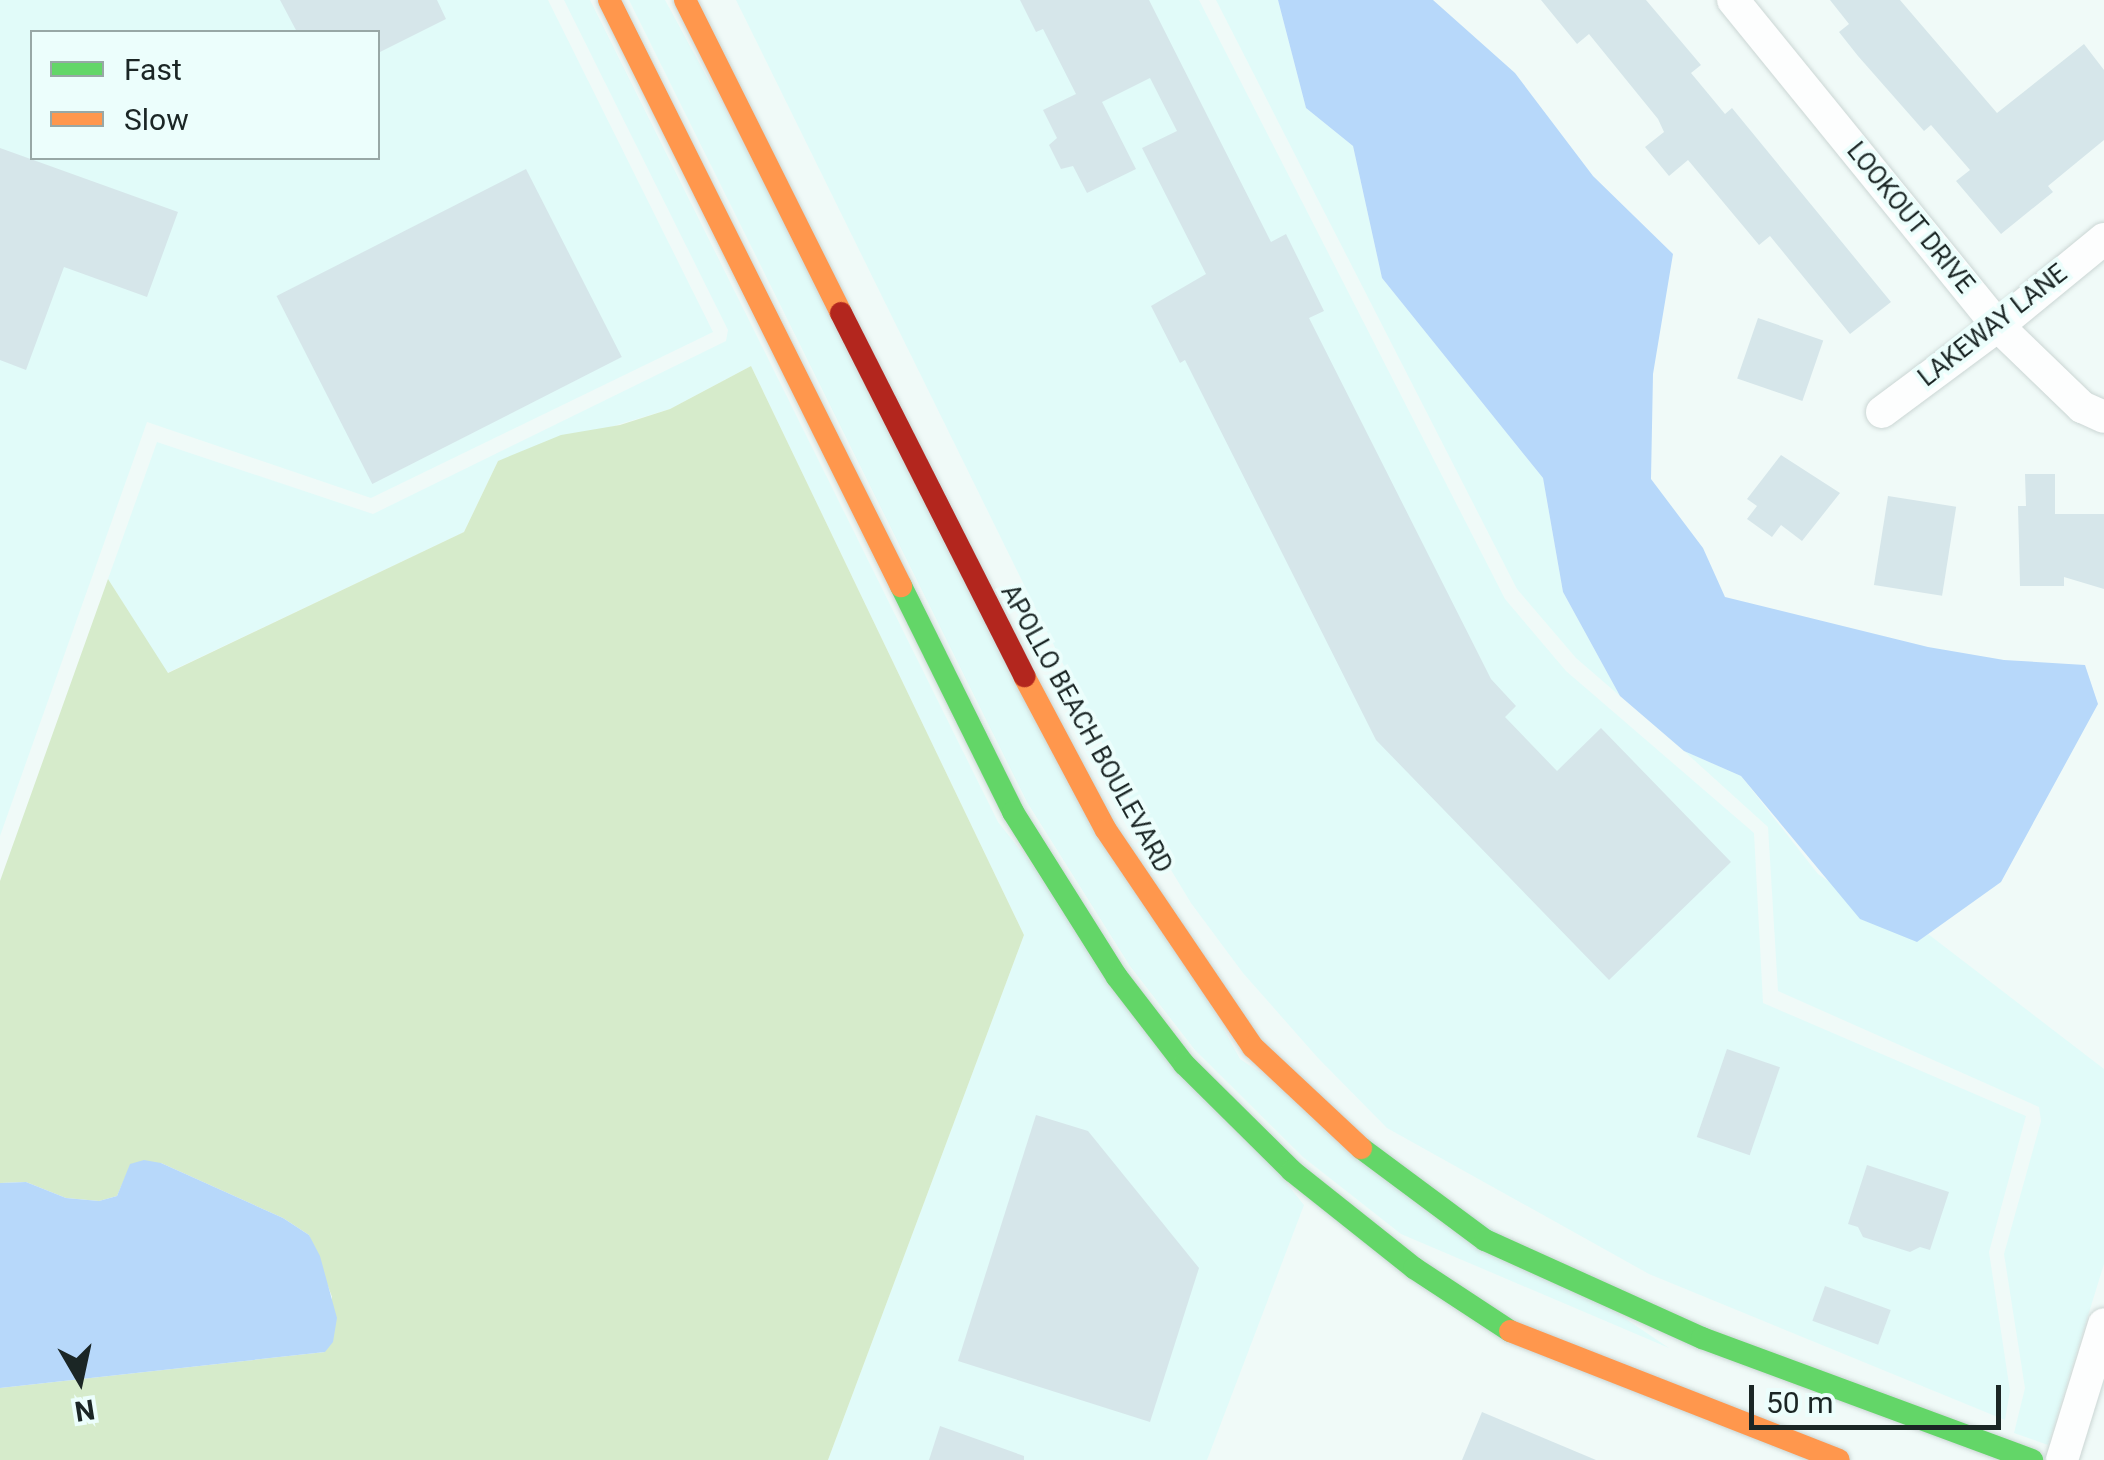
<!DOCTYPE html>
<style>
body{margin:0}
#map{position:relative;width:2104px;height:1460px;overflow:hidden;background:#f0faf8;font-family:Roboto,sans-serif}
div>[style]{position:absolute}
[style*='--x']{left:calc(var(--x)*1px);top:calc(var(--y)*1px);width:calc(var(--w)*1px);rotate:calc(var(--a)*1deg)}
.built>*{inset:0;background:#e1fbf9}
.green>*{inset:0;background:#d6ebcb}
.water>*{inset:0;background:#b7d8fa}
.building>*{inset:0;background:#d6e6ea;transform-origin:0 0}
.roads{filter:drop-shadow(0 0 2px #cbd6d4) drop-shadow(0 0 2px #cbd6d4)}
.street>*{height:32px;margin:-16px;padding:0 16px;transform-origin:16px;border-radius:16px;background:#fdfefe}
.fast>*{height:22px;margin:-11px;padding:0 11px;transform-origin:11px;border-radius:11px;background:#63d668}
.slow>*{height:22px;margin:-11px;padding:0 11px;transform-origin:11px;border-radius:11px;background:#ff974d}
.jam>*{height:22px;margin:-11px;padding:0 11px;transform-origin:11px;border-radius:11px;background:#b3261e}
span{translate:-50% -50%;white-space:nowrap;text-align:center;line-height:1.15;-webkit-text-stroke:8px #ecfefc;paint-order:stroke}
.street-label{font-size:25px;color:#1b2625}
.legend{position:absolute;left:30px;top:30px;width:350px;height:130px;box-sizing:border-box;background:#ecfefc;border:2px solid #98a8a6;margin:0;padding:12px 18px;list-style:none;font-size:30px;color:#1b2625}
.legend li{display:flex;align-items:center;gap:20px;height:50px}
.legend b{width:50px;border:2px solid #98a8a6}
.north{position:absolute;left:30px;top:1330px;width:100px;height:100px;-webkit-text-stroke:8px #ecfefc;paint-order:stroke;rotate:171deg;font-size:28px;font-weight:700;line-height:40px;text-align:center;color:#1b2625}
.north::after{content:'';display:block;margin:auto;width:35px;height:45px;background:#1b2625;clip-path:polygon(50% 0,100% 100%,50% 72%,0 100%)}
.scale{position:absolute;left:1749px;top:1385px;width:252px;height:45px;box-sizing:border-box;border:5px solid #1b2625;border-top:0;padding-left:12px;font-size:30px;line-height:35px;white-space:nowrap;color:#1b2625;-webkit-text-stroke:8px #ecfefc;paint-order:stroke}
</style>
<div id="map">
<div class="built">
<div style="clip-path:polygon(evenodd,0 0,548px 0,713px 332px,371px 498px,147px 422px,0 836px,0 0,32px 32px,378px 32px,378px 158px,32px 158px,32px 32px)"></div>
<div style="clip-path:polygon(564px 0,590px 0,998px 822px,1304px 1205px,1207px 1460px,828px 1460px,1024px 935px,751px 366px,670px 409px,498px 461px,464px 532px,167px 673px,108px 579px,157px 442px,373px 514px,726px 341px,728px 330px)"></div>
<div style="clip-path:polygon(629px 0,665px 0,1240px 1059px,1669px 1348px,1401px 1234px,1303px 1157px,1195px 1050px,1130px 966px,1027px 802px)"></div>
<div style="clip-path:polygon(736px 0,1199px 0,1505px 599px,1566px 671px,1754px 833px,1763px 1003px,2026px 1116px,1989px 1252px,2010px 1391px,2005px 1420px,1649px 1274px,1387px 1128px,1318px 1058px,1243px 973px,1191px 903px,1136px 812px)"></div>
<div style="clip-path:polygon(1216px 0,1278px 0,1306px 108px,1353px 146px,1382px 278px,1543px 478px,1563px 592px,1620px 696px,1576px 658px,1517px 589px)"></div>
<div style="clip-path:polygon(1684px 751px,1741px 776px,1818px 874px,1917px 942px,1928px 934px,2104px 1069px,2104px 1264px,2048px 1445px,2014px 1433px,2025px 1388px,2004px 1254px,2041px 1121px,2039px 1107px,1778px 991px,1768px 827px)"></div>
</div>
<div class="green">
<div style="clip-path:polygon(751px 366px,1024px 935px,828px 1460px,0 1460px,0 1388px,325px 1352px,332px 1297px,309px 1235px,283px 1218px,161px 1163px,131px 1164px,117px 1196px,99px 1201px,66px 1198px,26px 1182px,0 1183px,0 881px,108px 579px,168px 673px,464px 532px,498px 461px,561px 435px,620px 425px,670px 409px)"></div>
</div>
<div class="water">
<div style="clip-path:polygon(1278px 0,1433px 0,1515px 73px,1593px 176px,1673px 254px,1653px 374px,1651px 479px,1703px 548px,1725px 597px,1928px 647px,2004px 660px,2085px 665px,2098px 704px,2001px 882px,1917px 942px,1860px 919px,1741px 776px,1684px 751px,1620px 696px,1563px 592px,1543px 478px,1382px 278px,1353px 146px,1306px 108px)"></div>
<div style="clip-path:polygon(144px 1160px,161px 1163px,283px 1218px,309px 1235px,320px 1256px,337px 1318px,333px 1342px,325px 1352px,0 1388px,0 1183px,26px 1182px,66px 1198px,99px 1201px,117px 1196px,130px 1164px)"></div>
</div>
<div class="building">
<div style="clip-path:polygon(280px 0,437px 0,446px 19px,378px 53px,378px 32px,297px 32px)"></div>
<div style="clip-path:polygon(1020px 0,1149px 0,1271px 242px,1286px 234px,1324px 311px,1309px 318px,1491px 679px,1516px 706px,1505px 717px,1557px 771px,1601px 728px,1731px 862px,1609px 980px,1376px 740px,1185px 360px,1180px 363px,1151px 306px,1206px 274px,1142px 148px,1177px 131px,1150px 78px,1102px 102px,1136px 169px,1087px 193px,1073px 166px,1061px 169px,1049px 145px,1057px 138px,1043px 110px,1076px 94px,1043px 29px,1036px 32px)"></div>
<div style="clip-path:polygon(1541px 0,1646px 0,1701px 65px,1691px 73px,1725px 114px,1732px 108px,1891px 302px,1850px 334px,1770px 236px,1759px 245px,1688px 160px,1669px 176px,1645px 147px,1664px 132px,1658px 119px,1589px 34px,1577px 44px)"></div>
<div style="clip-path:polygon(1830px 0,1900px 0,1997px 113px,2084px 44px,2104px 70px,2104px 140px,2048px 186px,2053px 192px,2001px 234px,1956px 181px,1970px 170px,1931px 125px,1924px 131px,1858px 56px,1839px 32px,1849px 24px)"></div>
<div style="clip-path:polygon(0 148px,178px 212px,147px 297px,64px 267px,26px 370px,0 360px)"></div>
<div style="left:526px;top:169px;width:211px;height:280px;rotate:63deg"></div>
<div style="left:1758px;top:318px;width:69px;height:64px;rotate:19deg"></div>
<div style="clip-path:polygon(1781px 455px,1840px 493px,1802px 541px,1781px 525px,1772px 537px,1747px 519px,1757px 506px,1747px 499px)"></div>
<div style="clip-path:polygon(2025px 474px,2055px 474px,2055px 514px,2104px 514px,2104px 589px,2064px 577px,2064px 586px,2020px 586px,2018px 506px,2026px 506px)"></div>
<div style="left:1888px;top:496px;width:69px;height:90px;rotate:9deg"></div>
<div style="left:1727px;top:1049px;width:56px;height:93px;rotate:19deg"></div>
<div style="clip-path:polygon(1036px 1115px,1088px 1131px,1199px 1268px,1150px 1422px,958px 1361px)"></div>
<div style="clip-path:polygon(1867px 1165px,1949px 1192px,1930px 1250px,1920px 1247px,1910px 1252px,1863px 1237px,1858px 1227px,1848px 1224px)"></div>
<div style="left:1825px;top:1286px;width:70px;height:37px;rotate:20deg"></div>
<div style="clip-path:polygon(1482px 1412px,1596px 1460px,1462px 1460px)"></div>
<div style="clip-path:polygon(940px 1426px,1024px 1456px,1024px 1460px,929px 1460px)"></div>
</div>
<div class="roads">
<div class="street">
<div style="--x:1733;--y:0;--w:420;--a:50.9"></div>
<div style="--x:1998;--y:326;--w:117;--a:44"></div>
<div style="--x:2082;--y:407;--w:24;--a:24"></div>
<div style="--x:1882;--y:412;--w:144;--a:-36.6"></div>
<div style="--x:1998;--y:326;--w:137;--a:-39.4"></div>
<div style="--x:2062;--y:1460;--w:142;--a:-72.8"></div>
</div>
<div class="fast">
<div style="--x:901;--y:586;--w:252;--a:63.6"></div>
<div style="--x:1013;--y:812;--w:195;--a:57.8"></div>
<div style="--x:1117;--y:977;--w:110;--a:52.4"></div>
<div style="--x:1184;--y:1064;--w:152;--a:44.7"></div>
<div style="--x:1292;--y:1171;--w:156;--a:38.5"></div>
<div style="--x:1414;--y:1268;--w:115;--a:33.3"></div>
<div style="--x:1361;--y:1148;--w:154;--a:36.6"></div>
<div style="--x:1485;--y:1240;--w:238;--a:24.3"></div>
<div style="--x:1702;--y:1338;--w:352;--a:20.3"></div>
</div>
<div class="slow">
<div style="--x:609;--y:0;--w:655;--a:63.51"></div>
<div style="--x:685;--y:0;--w:350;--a:63.5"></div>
<div style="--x:1024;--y:676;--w:174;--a:62"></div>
<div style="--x:1106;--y:830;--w:262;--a:55.9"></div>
<div style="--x:1253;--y:1047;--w:148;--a:43.1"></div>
<div style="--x:1510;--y:1331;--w:353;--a:21.4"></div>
</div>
<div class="jam">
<div style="--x:841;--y:313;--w:407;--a:63.2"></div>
</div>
</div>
<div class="street-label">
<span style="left:1910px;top:218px;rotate:51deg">LOOKOUT DRIVE</span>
<span style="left:1993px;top:326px;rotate:-38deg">LAKEWAY LANE</span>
<span style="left:1086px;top:729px;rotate:61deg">APOLLO BEACH BOULEVARD</span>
</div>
<ul class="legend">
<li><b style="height:12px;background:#63d668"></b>Fast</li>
<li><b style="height:12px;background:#ff974d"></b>Slow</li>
</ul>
<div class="north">N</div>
<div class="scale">50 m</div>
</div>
